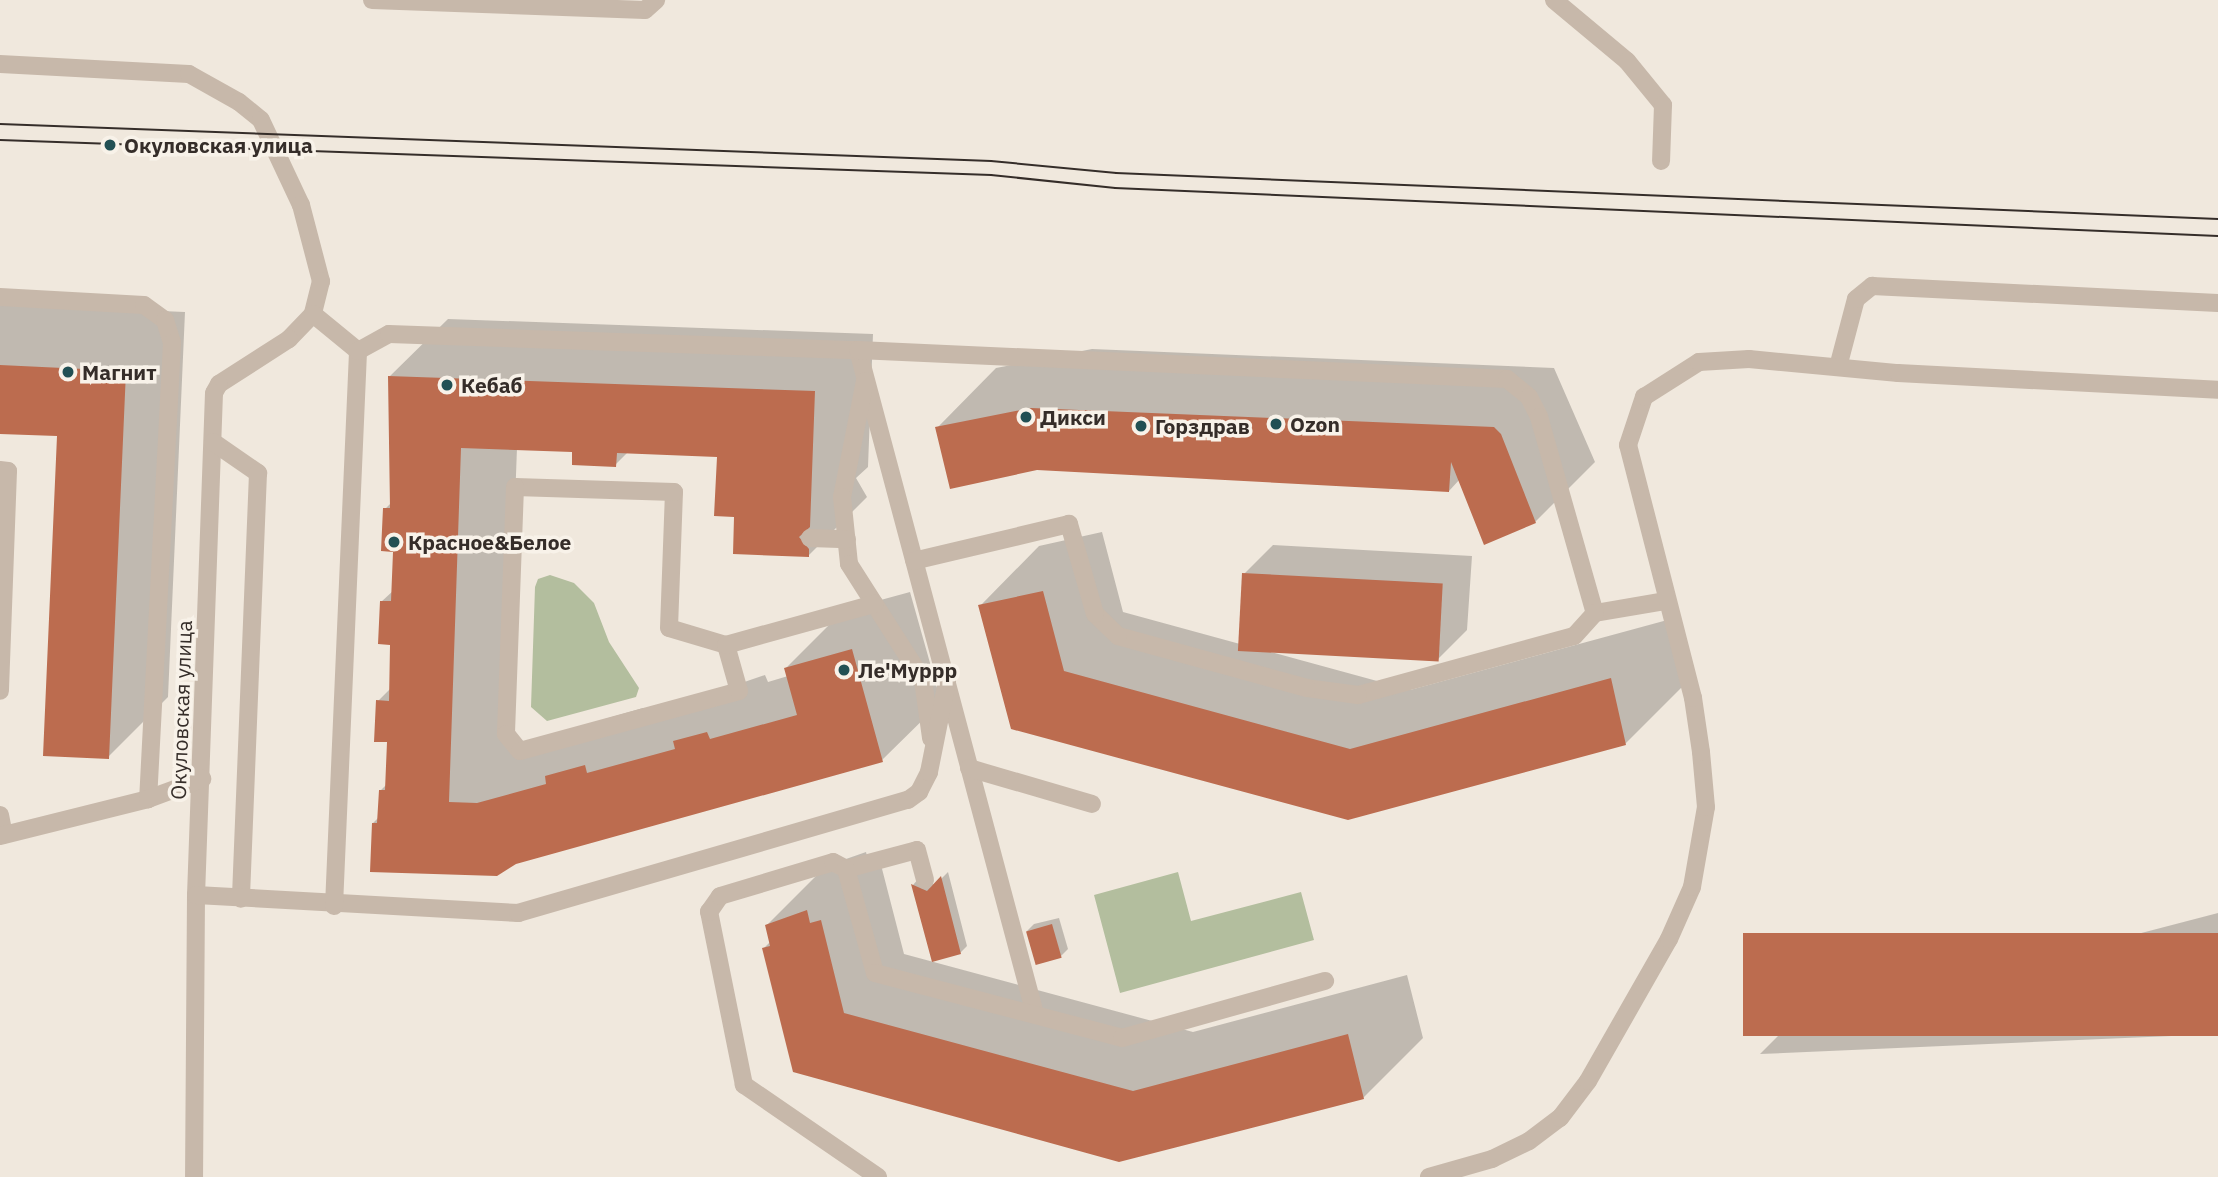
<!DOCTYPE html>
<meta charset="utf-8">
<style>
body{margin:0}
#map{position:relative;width:2218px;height:1177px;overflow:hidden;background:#f0e8dd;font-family:"IBM Plex Sans",sans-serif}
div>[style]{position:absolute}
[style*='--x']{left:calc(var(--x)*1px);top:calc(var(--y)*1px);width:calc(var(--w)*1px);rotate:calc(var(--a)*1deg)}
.green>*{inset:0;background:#b3be9e}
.shadow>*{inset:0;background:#0003}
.building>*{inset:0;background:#bc6c4f;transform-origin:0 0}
.minor>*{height:18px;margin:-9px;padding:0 9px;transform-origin:9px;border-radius:9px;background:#c7b8aa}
.tram>*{height:2px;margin:-1px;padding:0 1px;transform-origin:1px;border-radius:1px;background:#352d29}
.dots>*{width:19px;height:19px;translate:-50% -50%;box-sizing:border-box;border:4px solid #f8f2e9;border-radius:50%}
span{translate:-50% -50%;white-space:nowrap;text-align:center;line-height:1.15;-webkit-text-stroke:7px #f8f2e9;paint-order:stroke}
.poi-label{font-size:21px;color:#352d29;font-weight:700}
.left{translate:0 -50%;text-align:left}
.street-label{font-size:21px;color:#352d29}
</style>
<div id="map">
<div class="green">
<div style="clip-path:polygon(550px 575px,574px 583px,594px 603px,609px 642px,639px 688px,636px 697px,547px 721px,531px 707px,535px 587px,538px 579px)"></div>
<div style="clip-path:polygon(1178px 872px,1191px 921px,1301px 892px,1314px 940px,1120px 993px,1094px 895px)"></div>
</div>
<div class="shadow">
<div style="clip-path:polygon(0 304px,185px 312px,168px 697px,108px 757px,59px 434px,0 432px)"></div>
<div style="clip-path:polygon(448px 319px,873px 334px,868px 467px,856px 478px,867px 497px,809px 555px,736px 515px,719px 455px,628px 452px,615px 465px,574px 450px,517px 448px,506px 745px,594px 730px,605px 719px,643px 708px,645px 716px,765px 675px,768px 682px,788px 676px,786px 668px,844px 610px,910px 592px,941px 702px,882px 760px,515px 862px,373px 823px,379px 817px,380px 791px,387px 784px,389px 740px,378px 701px,391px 688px,392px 643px,381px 602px,394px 590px,395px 550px,385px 509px,392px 502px,389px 377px)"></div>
<div style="clip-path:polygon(1092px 349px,1554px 368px,1595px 462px,1535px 522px,1460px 479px,1449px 491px,937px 428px,996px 368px)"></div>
<div style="clip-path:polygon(1102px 532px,1123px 612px,1240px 644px,1244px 574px,1273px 545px,1472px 556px,1467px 630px,1438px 659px,1271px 652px,1410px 690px,1671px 619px,1685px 684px,1625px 744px,1348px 818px,1012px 728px,980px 606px,1039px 546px)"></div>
<div style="clip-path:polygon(866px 852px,869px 864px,880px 861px,904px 954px,1193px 1032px,1407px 975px,1423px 1038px,1363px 1098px,1119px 1160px,795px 1070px,764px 948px,770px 942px,766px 926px,826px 866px)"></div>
<div style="clip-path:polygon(948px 872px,967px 946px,960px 953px,933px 960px,913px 885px,919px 878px,935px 885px)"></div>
<div style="clip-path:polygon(2218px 913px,2218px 1034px,1760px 1054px,1789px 1025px)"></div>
<div style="clip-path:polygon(1059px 918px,1068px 949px,1061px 956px,1027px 931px,1034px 924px)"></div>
</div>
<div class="building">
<div style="clip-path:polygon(0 365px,126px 371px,109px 759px,43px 756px,57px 436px,0 434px)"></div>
<div style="clip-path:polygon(388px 376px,815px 391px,810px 527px,799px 537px,809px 549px,809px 557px,733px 554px,734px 517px,714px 516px,717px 457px,617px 453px,616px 467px,572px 465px,572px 452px,461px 448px,449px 802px,477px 803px,546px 784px,545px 776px,585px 765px,587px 773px,675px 749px,673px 741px,707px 732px,710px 739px,797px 715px,784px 668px,852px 649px,883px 762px,516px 864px,497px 876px,370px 872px,372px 823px,377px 823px,379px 790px,385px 790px,387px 742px,374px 742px,376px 700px,389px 701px,390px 645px,378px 644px,380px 601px,391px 601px,393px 552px,381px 551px,383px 508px,390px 508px)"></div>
<div style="clip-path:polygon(1031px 408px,1494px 427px,1501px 434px,1536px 523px,1484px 545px,1451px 462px,1449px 492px,1037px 470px,950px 489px,935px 427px)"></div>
<div style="left:1242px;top:573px;width:201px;height:78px;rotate:3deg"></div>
<div style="clip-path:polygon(1043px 591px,1064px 671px,1350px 749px,1611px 678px,1626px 745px,1348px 820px,1011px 729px,978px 605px)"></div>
<div style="clip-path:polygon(941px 876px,961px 954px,932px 962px,911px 884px,927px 891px)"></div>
<div style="clip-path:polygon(807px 910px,810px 923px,821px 920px,844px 1013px,1133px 1091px,1348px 1034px,1364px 1099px,1119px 1162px,793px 1072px,762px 948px,770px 946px,765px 925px)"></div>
<div style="left:1052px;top:924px;width:35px;height:27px;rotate:74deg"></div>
<div style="left:2218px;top:933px;width:103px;height:475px;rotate:90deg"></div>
</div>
<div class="minor">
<div style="--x:372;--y:0;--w:273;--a:2.1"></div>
<div style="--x:645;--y:10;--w:15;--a:-42"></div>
<div style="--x:1554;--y:0;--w:95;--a:39.9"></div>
<div style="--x:1627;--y:61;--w:57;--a:50.7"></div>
<div style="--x:1663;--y:105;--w:56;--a:92"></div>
<div style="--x:0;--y:64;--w:189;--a:3"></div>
<div style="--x:189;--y:74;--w:57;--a:29.2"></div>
<div style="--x:239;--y:102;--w:28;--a:39"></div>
<div style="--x:261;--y:120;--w:94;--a:64.8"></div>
<div style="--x:301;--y:205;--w:79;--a:75.3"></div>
<div style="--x:321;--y:281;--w:34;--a:104"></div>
<div style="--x:313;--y:314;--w:35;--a:134"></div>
<div style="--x:289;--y:339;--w:83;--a:147.3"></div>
<div style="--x:219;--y:384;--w:10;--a:119"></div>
<div style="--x:214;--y:393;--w:502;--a:92.05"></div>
<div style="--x:196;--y:895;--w:282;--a:90.4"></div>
<div style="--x:0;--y:297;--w:144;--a:3.2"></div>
<div style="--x:144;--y:305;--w:26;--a:36"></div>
<div style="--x:165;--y:320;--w:24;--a:73"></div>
<div style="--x:172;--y:343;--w:457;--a:93"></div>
<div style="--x:313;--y:314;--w:58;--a:39.4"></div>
<div style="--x:858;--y:350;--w:687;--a:75.07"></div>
<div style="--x:1838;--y:367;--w:70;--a:-75.2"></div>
<div style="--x:1856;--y:299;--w:21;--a:-39"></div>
<div style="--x:1872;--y:286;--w:346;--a:2.8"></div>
<div style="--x:865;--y:381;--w:118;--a:101.2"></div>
<div style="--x:842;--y:497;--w:67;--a:84"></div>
<div style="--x:849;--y:564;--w:138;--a:57.5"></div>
<div style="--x:923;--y:680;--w:59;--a:82.1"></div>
<div style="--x:213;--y:442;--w:55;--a:34.6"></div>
<div style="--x:258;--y:473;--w:426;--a:92.3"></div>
<div style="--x:0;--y:470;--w:8;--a:7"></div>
<div style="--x:8;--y:471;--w:220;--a:92.1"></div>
<div style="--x:810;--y:538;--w:37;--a:2"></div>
<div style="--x:1595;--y:613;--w:72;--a:-9.6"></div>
<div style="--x:726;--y:645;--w:59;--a:-163.4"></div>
<div style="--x:669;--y:628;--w:136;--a:-87.9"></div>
<div style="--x:674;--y:492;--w:159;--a:-178.2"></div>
<div style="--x:515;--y:487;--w:247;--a:92.1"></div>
<div style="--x:506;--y:734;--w:22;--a:51"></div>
<div style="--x:520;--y:751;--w:227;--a:-15.3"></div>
<div style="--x:739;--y:691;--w:48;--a:-105.8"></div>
<div style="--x:726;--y:645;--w:154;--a:-15.5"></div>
<div style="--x:969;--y:768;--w:128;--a:16.3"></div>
<div style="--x:0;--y:815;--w:20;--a:79"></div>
<div style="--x:0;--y:836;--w:153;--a:-14"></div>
<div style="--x:148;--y:799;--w:58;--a:-20.3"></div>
<div style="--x:846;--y:869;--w:73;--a:-15"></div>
<div style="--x:917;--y:850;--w:31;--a:75"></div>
<div style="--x:196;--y:895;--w:323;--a:3.2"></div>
<div style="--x:518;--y:913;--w:406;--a:-16.2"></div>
<div style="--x:908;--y:800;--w:14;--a:-36"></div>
<div style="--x:919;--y:792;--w:22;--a:-63"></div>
<div style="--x:929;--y:772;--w:92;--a:-78.7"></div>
<div style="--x:334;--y:906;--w:556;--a:-87.52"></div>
<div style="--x:358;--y:351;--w:35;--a:-29"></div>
<div style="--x:389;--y:334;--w:469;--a:2"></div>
<div style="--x:858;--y:350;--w:650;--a:2.56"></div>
<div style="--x:1507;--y:379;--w:28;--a:39"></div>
<div style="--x:1529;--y:397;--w:22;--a:63"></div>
<div style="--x:1539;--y:417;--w:204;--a:74.1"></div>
<div style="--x:1595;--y:613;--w:31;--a:132"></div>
<div style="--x:1574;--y:636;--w:224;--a:164.7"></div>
<div style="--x:1358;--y:695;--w:51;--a:-172.2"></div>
<div style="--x:1307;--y:688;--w:196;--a:-164.6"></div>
<div style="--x:1118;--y:636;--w:32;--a:-136"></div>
<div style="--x:1095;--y:614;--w:94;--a:-106.1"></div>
<div style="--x:1069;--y:524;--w:159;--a:166.6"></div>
<div style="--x:878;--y:1177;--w:163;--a:-145.5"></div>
<div style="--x:744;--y:1085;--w:177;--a:-101.4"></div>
<div style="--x:709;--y:912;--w:19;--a:-55"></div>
<div style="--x:720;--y:896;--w:118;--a:-16.7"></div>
<div style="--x:833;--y:862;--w:15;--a:28"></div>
<div style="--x:846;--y:869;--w:108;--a:74.4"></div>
<div style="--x:875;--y:973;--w:255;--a:14.7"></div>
<div style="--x:1122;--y:1038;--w:211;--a:-15.7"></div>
<div style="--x:1429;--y:1177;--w:66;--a:-15.9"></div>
<div style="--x:1492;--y:1159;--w:41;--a:-25.9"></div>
<div style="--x:1529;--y:1141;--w:39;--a:-37"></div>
<div style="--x:1560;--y:1118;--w:46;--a:-52.9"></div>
<div style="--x:1588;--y:1081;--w:163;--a:-60.3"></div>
<div style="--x:1669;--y:939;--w:57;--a:-66.1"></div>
<div style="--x:1692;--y:887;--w:81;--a:-80.1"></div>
<div style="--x:1706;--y:807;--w:55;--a:-95.2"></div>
<div style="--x:1701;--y:752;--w:55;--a:-98.4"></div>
<div style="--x:1693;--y:698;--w:261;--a:-104.4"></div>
<div style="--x:1628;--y:445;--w:51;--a:-71.6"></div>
<div style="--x:1644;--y:397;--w:65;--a:-32.5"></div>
<div style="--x:1699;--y:362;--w:50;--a:-3.4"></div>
<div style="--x:1749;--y:359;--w:150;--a:5.4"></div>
<div style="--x:1898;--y:373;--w:320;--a:3"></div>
</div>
<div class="tram">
<div style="--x:0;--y:124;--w:992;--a:2.14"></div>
<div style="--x:991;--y:161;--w:126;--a:5.5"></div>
<div style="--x:1116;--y:173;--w:1103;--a:2.39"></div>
<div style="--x:0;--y:140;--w:992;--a:2.02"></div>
<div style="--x:991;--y:175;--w:125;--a:6"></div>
<div style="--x:1115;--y:188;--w:1104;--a:2.49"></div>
</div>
<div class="dots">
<div style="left:110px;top:145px;background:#225054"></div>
<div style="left:68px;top:372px;background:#225054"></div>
<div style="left:447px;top:385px;background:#225054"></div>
<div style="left:1026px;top:417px;background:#225054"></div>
<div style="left:1276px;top:424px;background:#225054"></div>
<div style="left:1141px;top:426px;background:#225054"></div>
<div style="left:394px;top:542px;background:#225054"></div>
<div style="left:844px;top:670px;background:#225054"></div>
</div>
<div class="poi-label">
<span class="left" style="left:124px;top:145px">Окуловская улица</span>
<span class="left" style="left:82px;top:372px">Магнит</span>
<span class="left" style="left:461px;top:385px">Кебаб</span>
<span class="left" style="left:1040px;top:417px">Дикси</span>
<span class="left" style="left:1290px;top:424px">Ozon</span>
<span class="left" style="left:1155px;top:426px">Горздрав</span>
<span class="left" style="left:408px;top:542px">Красное&amp;Белое</span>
<span class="left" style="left:858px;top:670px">Ле'Муррр</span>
</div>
<div class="street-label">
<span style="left:181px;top:710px;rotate:-88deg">Окуловская улица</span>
</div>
</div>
